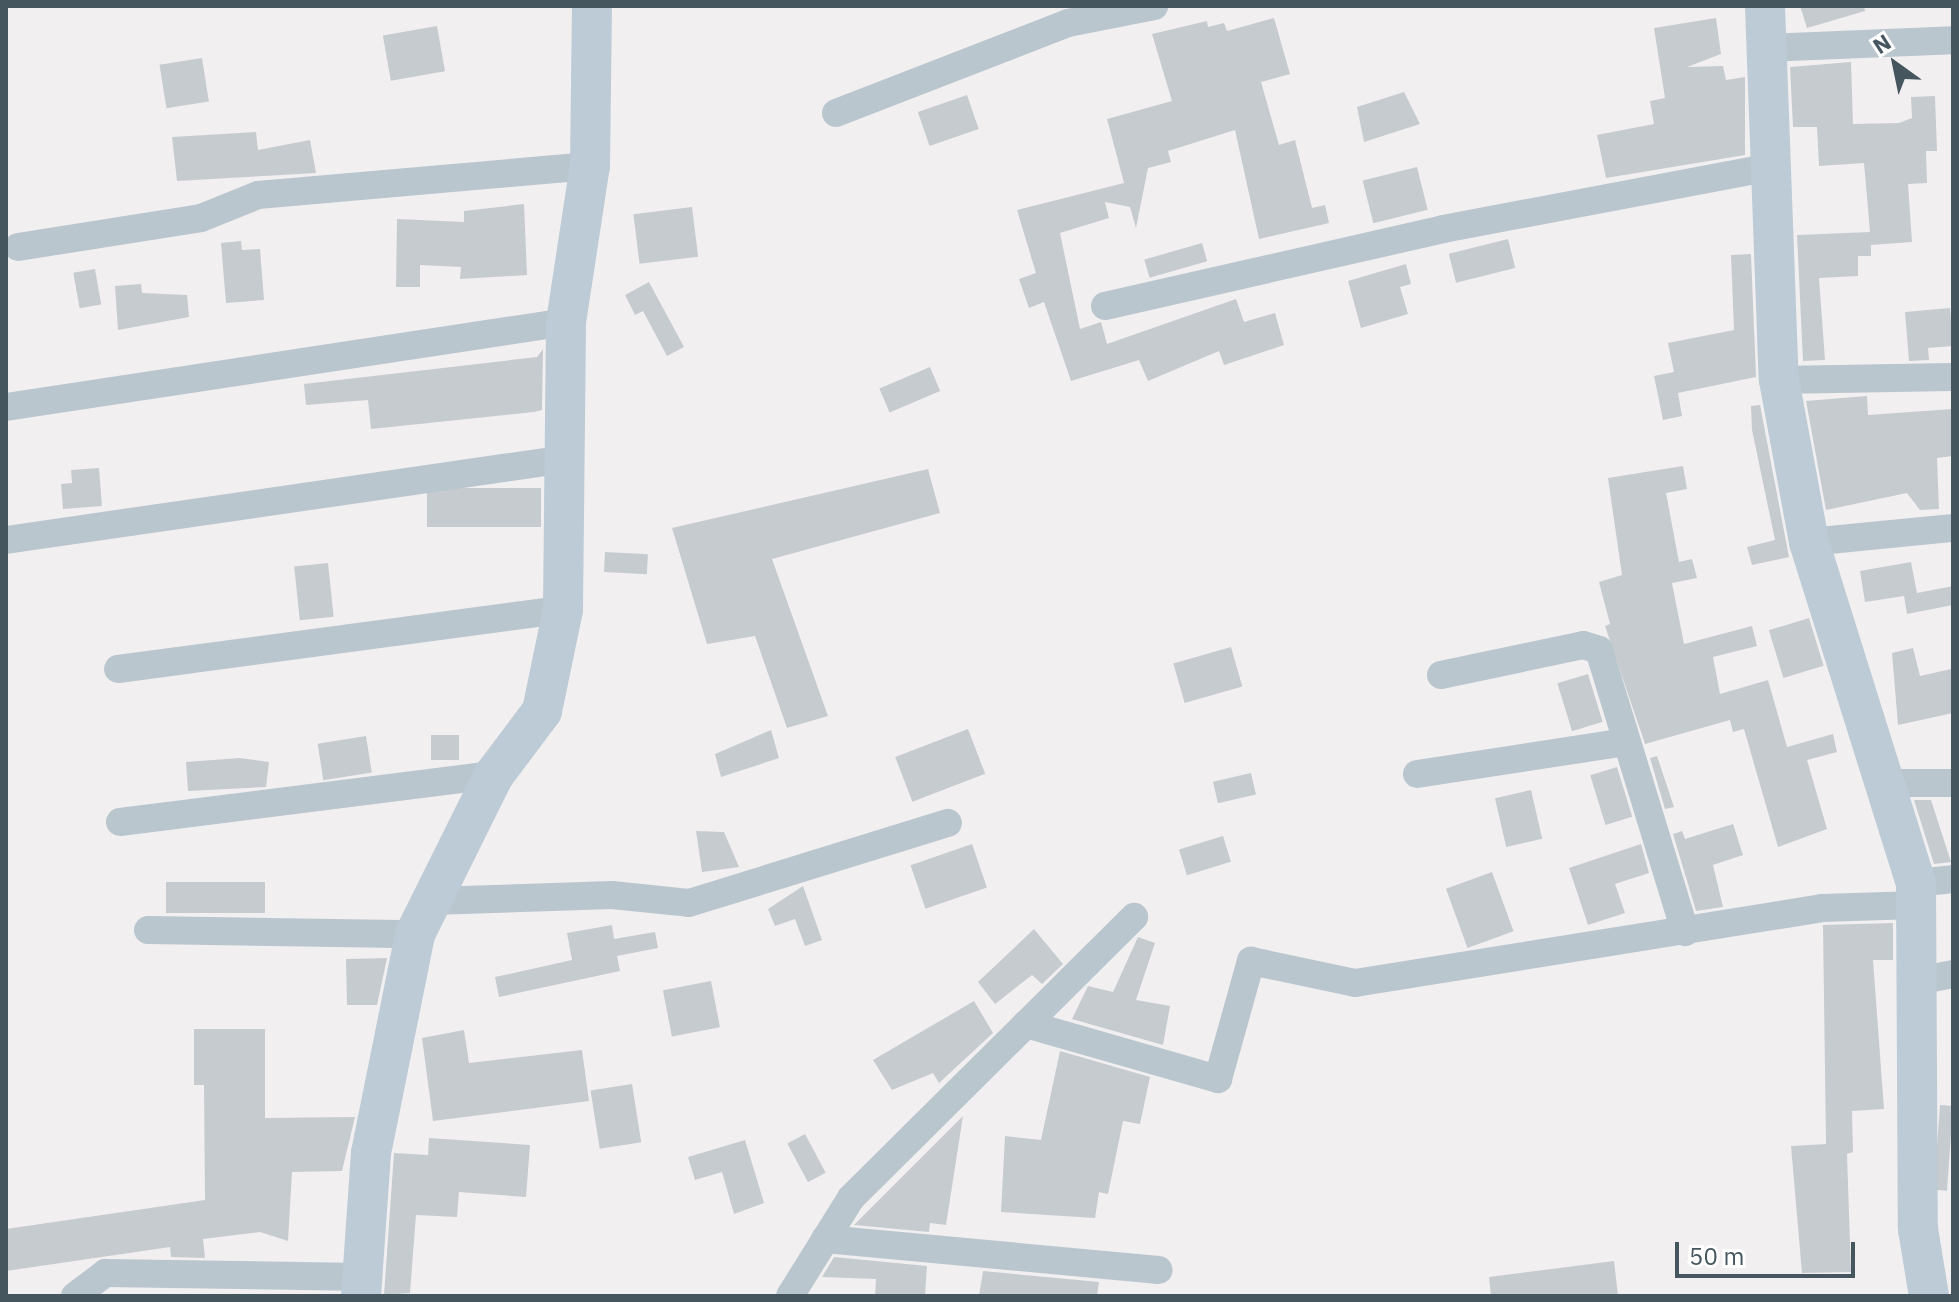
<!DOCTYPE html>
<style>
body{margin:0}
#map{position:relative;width:1959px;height:1302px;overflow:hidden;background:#f2eff0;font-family:"IBM Plex Sans",sans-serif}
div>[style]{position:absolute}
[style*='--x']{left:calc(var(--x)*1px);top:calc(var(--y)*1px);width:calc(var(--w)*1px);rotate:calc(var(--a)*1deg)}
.building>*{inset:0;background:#c6cbd0;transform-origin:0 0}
.street>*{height:28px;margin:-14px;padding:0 14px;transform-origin:14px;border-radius:14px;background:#bac6ce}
.secondary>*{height:40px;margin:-20px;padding:0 20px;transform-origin:20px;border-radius:20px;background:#bccbd5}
span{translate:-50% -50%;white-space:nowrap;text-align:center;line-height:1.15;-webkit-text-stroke:6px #fff;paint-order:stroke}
.frame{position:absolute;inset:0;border:8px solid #46565f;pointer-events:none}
.north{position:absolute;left:1855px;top:24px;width:80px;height:80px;-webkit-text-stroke:6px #fff;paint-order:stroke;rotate:327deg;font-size:22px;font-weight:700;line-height:32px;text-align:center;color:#46565f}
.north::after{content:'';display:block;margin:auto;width:28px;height:36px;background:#46565f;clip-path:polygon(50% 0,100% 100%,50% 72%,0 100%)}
.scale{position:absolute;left:1675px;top:1242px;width:180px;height:36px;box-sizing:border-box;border:4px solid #46565f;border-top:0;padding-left:10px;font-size:24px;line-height:28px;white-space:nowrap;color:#46565f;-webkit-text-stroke:6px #fff;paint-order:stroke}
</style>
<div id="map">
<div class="building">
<div style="clip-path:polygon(1800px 6px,1864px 6px,1865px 11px,1807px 28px)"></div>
<div style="clip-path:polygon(1274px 18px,1290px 74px,1261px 82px,1279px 145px,1295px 140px,1312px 208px,1325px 205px,1329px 223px,1259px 239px,1235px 130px,1168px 151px,1171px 162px,1148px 168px,1136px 228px,1130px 207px,1105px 202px,1109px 218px,1060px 233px,1080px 329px,1101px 322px,1107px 344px,1236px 299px,1244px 322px,1275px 313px,1284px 345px,1224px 365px,1219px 351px,1148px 381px,1139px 360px,1071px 381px,1044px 302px,1029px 308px,1019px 279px,1036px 273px,1017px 210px,1124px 183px,1107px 119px,1172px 101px,1152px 34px,1207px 21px,1208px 27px,1224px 23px,1227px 31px)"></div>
<div style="clip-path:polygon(1716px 18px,1721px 54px,1687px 67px,1723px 66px,1726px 80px,1745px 77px,1745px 155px,1606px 178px,1597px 135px,1654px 124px,1650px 101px,1665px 98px,1654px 28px)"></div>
<div style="left:437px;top:26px;width:46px;height:55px;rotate:80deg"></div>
<div style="left:202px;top:58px;width:44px;height:43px;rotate:81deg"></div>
<div style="clip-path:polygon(1851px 62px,1853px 124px,1899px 123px,1912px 118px,1911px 97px,1935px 96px,1937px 151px,1926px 151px,1927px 183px,1908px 184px,1912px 242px,1871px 245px,1871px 256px,1858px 256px,1858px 276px,1819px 278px,1825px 360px,1803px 361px,1797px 235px,1870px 232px,1864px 163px,1819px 166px,1817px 127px,1793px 127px,1790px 67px)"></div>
<div style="clip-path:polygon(1404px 92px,1420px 124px,1364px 142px,1357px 107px)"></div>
<div style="left:967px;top:95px;width:36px;height:52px;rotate:71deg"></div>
<div style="clip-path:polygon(256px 132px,258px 150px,310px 140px,316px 173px,177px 181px,172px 137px)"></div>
<div style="left:1417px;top:167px;width:44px;height:56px;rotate:76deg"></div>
<div style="clip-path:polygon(524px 204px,527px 275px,460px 279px,461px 267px,420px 265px,420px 287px,396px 287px,397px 219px,464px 222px,464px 211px)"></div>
<div style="left:692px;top:207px;width:50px;height:59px;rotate:83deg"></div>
<div style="left:1508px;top:239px;width:30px;height:61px;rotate:76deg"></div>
<div style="clip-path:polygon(241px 241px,242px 250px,260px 249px,264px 300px,226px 303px,221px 243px)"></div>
<div style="left:1202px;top:243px;width:19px;height:60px;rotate:74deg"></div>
<div style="clip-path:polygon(1751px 254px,1756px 377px,1678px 393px,1682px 416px,1663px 420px,1654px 376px,1674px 372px,1668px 343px,1734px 330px,1731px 255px)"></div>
<div style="clip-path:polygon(1406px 264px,1411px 284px,1400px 287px,1408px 314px,1361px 328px,1348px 281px)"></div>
<div style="left:95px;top:269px;width:36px;height:22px;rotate:80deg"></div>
<div style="clip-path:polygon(649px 282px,684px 347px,667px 356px,643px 311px,635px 315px,625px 295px)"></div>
<div style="clip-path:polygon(141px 284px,142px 293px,187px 295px,189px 317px,118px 330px,115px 286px)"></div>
<div style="clip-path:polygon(1950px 308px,1953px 346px,1928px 348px,1929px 360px,1909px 361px,1905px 312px)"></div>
<div style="clip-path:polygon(543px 349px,542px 410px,534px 412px,371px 429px,368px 400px,306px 405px,304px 384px,537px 357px)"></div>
<div style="left:930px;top:367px;width:26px;height:55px;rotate:67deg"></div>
<div style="clip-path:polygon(1867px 396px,1868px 415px,1953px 409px,1953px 456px,1937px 458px,1939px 509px,1920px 510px,1907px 493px,1826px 510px,1806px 401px)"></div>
<div style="clip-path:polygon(1760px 405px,1789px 557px,1752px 565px,1747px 547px,1775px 540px,1752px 430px,1751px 406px)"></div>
<div style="clip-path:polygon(1683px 466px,1687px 489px,1666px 493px,1679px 562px,1692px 559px,1697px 578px,1672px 583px,1684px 644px,1752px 626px,1757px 646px,1713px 657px,1720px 694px,1768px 680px,1787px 747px,1833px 734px,1837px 752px,1807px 760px,1827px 829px,1778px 847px,1744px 729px,1733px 732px,1730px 720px,1645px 744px,1605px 626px,1610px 624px,1599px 582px,1622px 575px,1608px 478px)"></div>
<div style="clip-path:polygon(99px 468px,102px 506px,63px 509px,61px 484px,72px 483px,71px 470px)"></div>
<div style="clip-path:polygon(928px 469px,940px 513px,772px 559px,828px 716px,787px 728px,755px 636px,707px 644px,672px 528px)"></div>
<div style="left:541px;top:488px;width:39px;height:114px;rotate:90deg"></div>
<div style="left:605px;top:552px;width:43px;height:20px;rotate:3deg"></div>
<div style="clip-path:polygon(1911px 562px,1917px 593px,1953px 586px,1953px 605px,1907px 614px,1904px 596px,1865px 602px,1860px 571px)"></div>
<div style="left:328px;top:563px;width:54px;height:34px;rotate:84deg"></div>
<div style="left:1809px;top:618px;width:50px;height:42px;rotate:73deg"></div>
<div style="left:1231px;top:647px;width:41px;height:60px;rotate:74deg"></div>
<div style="clip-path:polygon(1913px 648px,1920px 676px,1951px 669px,1953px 713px,1898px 725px,1892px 653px)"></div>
<div style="left:1588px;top:674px;width:50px;height:32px;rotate:73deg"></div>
<div style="left:968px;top:729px;width:48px;height:78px;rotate:69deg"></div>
<div style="clip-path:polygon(771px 730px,779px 758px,721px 777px,715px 754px)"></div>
<div style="left:459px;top:735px;width:25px;height:28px;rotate:90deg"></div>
<div style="left:366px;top:736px;width:37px;height:49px;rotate:81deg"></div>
<div style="clip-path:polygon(1657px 756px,1674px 807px,1665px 809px,1650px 758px)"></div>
<div style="clip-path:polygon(240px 758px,269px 762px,266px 787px,188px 791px,186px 762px)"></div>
<div style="left:1617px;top:767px;width:52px;height:28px;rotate:73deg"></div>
<div style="left:1251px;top:773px;width:22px;height:39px;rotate:77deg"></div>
<div style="left:1531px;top:790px;width:50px;height:37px;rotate:77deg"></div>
<div style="clip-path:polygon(1914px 800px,1931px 800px,1951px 862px,1934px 864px)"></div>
<div style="clip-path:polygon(1733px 824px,1743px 855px,1713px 865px,1723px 907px,1696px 911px,1673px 834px,1682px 831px,1685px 839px)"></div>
<div style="clip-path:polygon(696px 831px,724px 832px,739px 867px,702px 872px)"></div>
<div style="left:1223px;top:836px;width:27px;height:46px;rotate:73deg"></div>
<div style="left:972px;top:844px;width:46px;height:65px;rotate:71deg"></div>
<div style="clip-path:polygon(1641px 844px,1649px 873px,1615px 884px,1625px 913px,1588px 925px,1569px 868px)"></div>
<div style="left:1492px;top:872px;width:63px;height:49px;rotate:70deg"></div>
<div style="left:265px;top:882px;width:31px;height:99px;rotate:90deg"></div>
<div style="clip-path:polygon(803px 886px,822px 940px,805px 946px,795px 919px,775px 926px,768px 909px)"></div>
<div style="clip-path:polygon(1893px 923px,1893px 960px,1873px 960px,1884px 1109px,1852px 1111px,1853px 1152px,1847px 1154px,1851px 1272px,1802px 1273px,1791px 1146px,1826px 1144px,1823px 925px)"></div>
<div style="clip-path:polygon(612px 925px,614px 939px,655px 932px,658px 948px,617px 956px,620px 971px,499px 997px,495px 977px,572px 960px,567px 933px)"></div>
<div style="clip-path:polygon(1034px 929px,1063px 964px,1042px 984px,1032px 975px,995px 1004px,978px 982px)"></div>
<div style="clip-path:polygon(1138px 937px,1155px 943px,1136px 1000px,1170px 1006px,1163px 1045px,1072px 1019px,1088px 986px,1113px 992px)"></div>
<div style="clip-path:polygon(387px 958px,377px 1005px,347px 1005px,346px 959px)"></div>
<div style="left:711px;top:981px;width:47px;height:49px;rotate:79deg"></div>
<div style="clip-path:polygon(974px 1001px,993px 1033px,939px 1083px,933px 1073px,892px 1090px,873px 1060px)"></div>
<div style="clip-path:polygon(194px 1029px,265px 1029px,265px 1118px,355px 1117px,342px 1171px,292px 1172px,288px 1241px,260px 1232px,203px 1239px,205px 1258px,171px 1257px,170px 1247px,6px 1271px,6px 1229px,205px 1200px,204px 1085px,194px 1085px)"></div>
<div style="clip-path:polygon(464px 1030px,469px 1063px,582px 1050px,589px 1101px,433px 1121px,422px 1038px)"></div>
<div style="clip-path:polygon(1060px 1051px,1150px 1077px,1140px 1124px,1123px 1121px,1108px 1194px,1099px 1192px,1095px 1218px,1001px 1212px,1005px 1136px,1041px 1140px)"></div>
<div style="left:632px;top:1084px;width:59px;height:42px;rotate:81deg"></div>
<div style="left:1940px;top:1105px;width:13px;height:85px;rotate:4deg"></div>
<div style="clip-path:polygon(963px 1116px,946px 1225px,930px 1223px,929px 1232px,854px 1225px)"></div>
<div style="left:805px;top:1134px;width:44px;height:20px;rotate:62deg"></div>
<div style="clip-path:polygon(429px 1138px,530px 1145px,526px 1197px,459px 1192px,457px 1217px,416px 1215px,410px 1293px,384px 1295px,394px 1153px,428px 1155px)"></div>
<div style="clip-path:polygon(745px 1140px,764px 1203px,734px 1214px,722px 1172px,695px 1180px,688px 1157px)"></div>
<div style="clip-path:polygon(834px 1257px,927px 1266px,925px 1296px,875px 1296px,876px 1279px,822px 1277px)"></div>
<div style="clip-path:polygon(1614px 1261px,1618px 1296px,1491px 1296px,1489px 1277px)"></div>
<div style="clip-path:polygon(983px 1271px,1099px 1282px,1097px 1296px,979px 1296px)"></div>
</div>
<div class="street">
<div style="--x:1766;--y:48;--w:187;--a:-2.4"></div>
<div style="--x:836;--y:113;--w:249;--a:-21.2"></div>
<div style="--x:1068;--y:23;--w:88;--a:-11.2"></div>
<div style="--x:18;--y:247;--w:185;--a:-9"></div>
<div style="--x:201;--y:218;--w:61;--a:-22"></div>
<div style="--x:258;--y:195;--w:333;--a:-5"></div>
<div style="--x:1105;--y:306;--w:347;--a:-12.8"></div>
<div style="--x:1443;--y:229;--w:330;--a:-10.7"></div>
<div style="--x:1779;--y:380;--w:174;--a:-1"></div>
<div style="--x:6;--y:407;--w:566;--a:-8.63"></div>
<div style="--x:6;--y:540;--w:565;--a:-8.24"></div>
<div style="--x:1809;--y:542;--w:145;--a:-5.6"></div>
<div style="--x:118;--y:669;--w:449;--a:-7.6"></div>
<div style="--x:1441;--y:675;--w:145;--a:-11.9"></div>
<div style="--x:1583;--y:645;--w:17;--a:17"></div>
<div style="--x:1599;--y:650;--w:295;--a:73"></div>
<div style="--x:1417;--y:774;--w:212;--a:-8.7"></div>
<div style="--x:1885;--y:783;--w:68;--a:0"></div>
<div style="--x:120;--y:822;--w:377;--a:-7.2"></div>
<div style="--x:1916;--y:883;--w:37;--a:-6"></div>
<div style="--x:432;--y:901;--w:180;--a:-1.9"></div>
<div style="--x:612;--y:895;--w:77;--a:5.9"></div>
<div style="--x:689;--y:903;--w:271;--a:-17.2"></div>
<div style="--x:148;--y:930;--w:267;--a:0.9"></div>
<div style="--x:1917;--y:981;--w:37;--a:-11"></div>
<div style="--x:1026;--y:1024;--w:200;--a:16"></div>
<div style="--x:1218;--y:1079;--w:123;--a:-74.4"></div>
<div style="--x:1251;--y:961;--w:106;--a:11.9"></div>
<div style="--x:1355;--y:983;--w:473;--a:-9.1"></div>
<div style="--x:1822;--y:908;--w:95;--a:-1.8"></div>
<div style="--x:825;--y:1239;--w:335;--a:5.3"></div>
<div style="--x:75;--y:1296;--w:38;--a:-37"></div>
<div style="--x:105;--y:1273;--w:259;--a:0.9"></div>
<div style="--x:790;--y:1296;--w:115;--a:-58.1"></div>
<div style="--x:851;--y:1198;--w:399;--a:-44.8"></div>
</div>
<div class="secondary">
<div style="--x:1765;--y:6;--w:374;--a:87.9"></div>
<div style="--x:1779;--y:380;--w:165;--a:79.5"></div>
<div style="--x:1809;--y:542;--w:357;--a:72.6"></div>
<div style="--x:1916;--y:883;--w:346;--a:89.7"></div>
<div style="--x:1918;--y:1229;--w:68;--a:80.7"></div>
<div style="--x:361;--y:1296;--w:143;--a:-86"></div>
<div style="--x:371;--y:1153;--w:223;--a:-78.6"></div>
<div style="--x:415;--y:934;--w:178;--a:-63.6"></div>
<div style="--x:494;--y:775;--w:80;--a:-53.1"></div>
<div style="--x:542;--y:711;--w:103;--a:-78.3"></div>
<div style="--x:563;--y:610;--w:288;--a:-89.4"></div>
<div style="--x:566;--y:322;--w:158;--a:-81.3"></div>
<div style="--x:590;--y:166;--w:160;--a:-89.3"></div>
</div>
<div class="frame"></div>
<div class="north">N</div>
<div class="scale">50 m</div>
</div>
